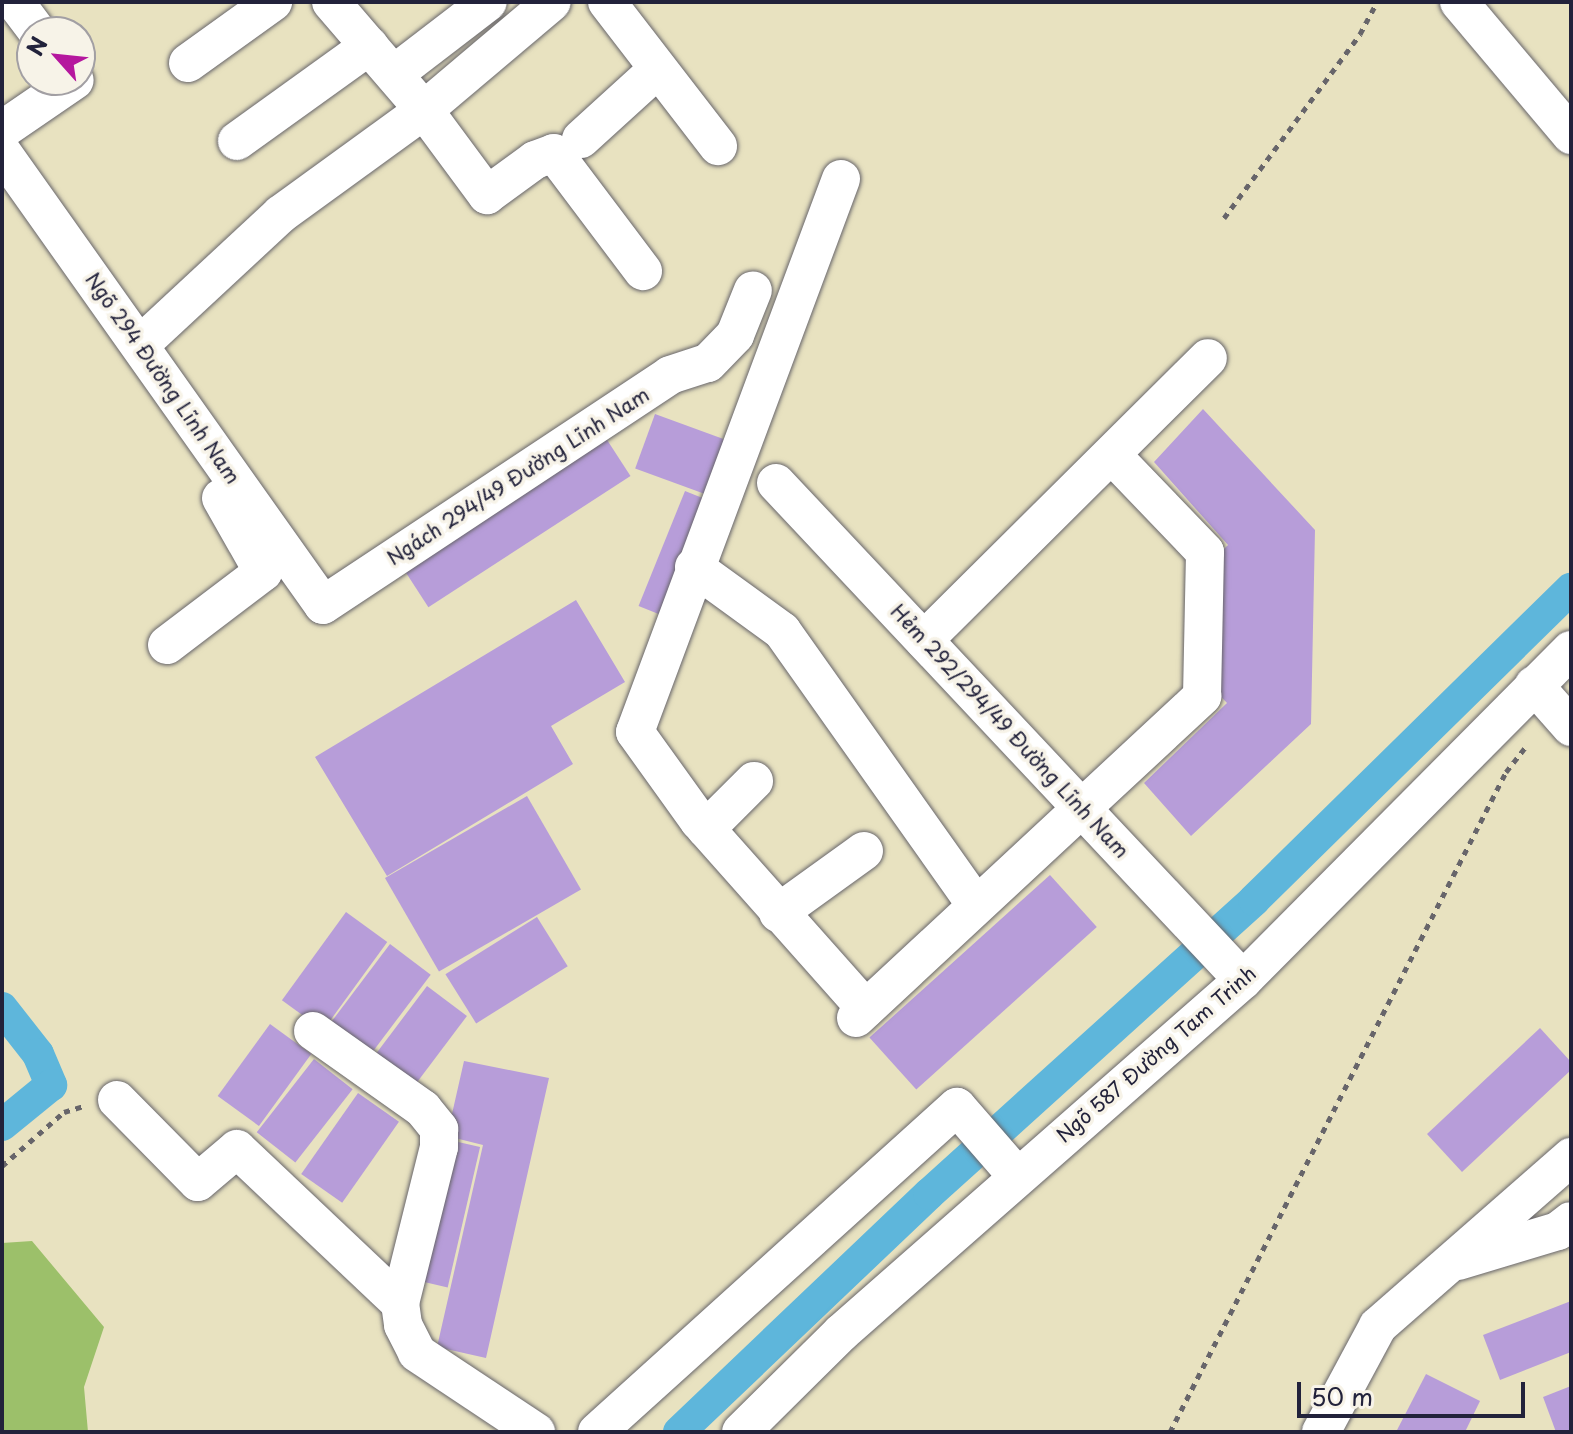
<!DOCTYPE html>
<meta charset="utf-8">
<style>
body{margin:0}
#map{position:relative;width:1573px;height:1434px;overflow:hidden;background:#e8e2c0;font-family:"Playpen Sans",sans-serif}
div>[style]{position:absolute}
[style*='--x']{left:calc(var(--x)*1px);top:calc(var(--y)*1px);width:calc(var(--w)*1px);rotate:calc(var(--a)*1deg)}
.green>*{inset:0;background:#9cc06a}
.canal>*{height:32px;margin:-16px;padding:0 16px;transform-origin:16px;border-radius:16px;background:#5eb6db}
.building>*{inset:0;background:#b79dd9;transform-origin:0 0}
.path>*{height:5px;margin-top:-2.5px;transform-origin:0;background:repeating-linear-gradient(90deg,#67656a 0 6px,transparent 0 12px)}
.roads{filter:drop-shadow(0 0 2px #67656a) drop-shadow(0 0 2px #67656a)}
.minor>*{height:38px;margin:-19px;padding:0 19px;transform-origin:19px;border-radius:19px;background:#fff}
span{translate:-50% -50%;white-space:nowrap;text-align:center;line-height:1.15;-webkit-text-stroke:7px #f7f3e8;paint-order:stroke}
.street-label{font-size:20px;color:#22223b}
.frame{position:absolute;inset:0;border:4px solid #22223b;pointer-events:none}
.north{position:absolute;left:16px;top:16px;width:80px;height:80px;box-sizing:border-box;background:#f7f3e8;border:2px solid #a29fa3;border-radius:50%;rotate:297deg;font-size:22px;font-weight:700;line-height:32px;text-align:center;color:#22223b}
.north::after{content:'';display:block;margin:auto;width:28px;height:36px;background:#b5179e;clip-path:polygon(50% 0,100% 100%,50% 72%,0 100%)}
.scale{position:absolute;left:1297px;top:1382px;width:228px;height:36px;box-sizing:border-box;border:4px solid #22223b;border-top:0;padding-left:10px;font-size:24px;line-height:28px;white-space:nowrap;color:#22223b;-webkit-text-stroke:6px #f7f3e8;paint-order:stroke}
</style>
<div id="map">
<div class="green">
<div style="clip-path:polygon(32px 1241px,104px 1327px,84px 1387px,88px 1432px,2px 1432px,2px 1243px)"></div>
</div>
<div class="canal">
<div style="--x:2;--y:1008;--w:58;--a:52"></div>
<div style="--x:38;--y:1054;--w:34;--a:67"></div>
<div style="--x:51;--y:1085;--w:63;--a:140.8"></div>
<div style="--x:679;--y:1432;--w:345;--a:-43.6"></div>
<div style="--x:929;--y:1194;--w:438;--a:-42.1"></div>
<div style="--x:1254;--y:900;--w:444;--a:-44.5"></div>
</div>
<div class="building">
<div style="clip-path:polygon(1203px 409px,1315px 530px,1311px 724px,1191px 836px,1144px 783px,1227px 703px,1208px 683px,1210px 563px,1228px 545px,1154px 462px)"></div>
<div style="left:655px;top:414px;width:83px;height:58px;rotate:20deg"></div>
<div style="left:600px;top:429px;width:56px;height:241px;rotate:57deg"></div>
<div style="left:685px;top:491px;width:29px;height:124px;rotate:22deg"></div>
<div style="clip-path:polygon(576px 600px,625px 682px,551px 726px,573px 764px,387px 876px,315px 757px)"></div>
<div style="left:527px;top:796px;width:108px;height:164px;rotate:60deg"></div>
<div style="left:1050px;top:875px;width:70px;height:243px;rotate:48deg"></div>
<div style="left:346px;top:912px;width:51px;height:109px;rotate:36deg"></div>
<div style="left:537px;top:917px;width:58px;height:108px;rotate:58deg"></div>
<div style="left:390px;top:944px;width:51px;height:109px;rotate:37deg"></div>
<div style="left:427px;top:986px;width:50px;height:96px;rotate:37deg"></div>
<div style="left:270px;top:1024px;width:51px;height:89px;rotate:36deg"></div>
<div style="clip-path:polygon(1540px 1028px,1571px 1062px,1571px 1070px,1462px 1172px,1427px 1134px)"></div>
<div style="left:314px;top:1059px;width:49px;height:93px;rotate:38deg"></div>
<div style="clip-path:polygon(464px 1061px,549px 1078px,486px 1358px,437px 1347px,483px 1145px,447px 1136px)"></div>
<div style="left:358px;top:1093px;width:50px;height:99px;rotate:35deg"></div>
<div style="left:445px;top:1139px;width:36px;height:144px;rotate:13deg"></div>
<div style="clip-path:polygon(1571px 1301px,1571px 1352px,1500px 1380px,1483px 1335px)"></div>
<div style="clip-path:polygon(1426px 1374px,1480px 1401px,1465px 1432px,1396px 1432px)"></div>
<div style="clip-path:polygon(1571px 1386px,1571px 1432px,1556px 1432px,1543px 1397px)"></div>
</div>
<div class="path">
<div style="--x:1224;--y:218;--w:229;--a:-53.5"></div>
<div style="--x:1360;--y:34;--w:36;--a:-62"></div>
<div style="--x:2;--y:1166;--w:82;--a:-41.1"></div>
<div style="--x:64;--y:1112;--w:21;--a:-17"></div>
<div style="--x:1170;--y:1432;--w:741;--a:-63.02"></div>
<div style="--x:1506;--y:772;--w:31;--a:-52"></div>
</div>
<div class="roads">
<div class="minor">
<div style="--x:15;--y:2;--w:38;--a:53"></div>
<div style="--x:331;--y:2;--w:143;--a:49.3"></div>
<div style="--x:424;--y:110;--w:106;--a:53.5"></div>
<div style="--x:487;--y:195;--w:59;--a:-36.1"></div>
<div style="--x:535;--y:160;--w:20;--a:-20"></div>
<div style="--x:554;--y:153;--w:148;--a:53"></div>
<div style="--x:607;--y:2;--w:182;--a:52.4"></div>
<div style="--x:1459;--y:2;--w:174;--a:49.9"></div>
<div style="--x:188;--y:63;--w:105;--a:-35.7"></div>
<div style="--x:394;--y:74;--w:118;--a:-37.5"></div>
<div style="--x:2;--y:130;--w:88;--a:-34.4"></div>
<div style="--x:581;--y:139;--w:104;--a:-42.3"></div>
<div style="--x:237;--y:141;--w:163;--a:-35.7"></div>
<div style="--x:2;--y:152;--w:555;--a:54.68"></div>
<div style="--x:323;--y:605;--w:416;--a:-33.5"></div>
<div style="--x:670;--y:375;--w:40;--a:-18"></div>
<div style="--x:708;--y:363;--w:39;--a:-46"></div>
<div style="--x:735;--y:335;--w:48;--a:-68.2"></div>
<div style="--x:841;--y:179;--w:590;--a:110.43"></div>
<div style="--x:635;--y:732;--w:110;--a:54.3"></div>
<div style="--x:699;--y:821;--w:251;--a:48.4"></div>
<div style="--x:140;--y:345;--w:192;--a:-42.9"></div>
<div style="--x:281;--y:214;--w:177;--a:-36"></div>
<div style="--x:424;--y:110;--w:167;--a:-40.2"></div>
<div style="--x:776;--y:483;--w:682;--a:46.78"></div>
<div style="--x:694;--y:567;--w:109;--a:36"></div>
<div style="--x:782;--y:631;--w:336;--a:54.7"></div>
<div style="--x:924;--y:640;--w:400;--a:-44.8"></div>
<div style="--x:167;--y:645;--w:121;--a:-37.2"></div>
<div style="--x:263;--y:572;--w:85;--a:-119.6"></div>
<div style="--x:1534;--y:685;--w:56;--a:48.6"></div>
<div style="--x:706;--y:829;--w:68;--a:-45"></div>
<div style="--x:778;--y:913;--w:106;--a:-35.8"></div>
<div style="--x:856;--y:1018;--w:473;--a:-42.9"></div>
<div style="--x:1202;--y:696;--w:144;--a:-88.8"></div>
<div style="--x:1205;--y:552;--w:134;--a:-133.8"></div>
<div style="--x:313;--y:1031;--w:135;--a:35.3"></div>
<div style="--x:423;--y:1109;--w:26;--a:51"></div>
<div style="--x:439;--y:1129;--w:18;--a:90"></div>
<div style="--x:439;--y:1147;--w:161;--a:104"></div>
<div style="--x:400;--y:1303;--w:22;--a:82"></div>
<div style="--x:403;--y:1325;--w:31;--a:63"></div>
<div style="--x:417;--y:1353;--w:143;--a:33.6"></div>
<div style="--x:117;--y:1100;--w:115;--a:45.4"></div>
<div style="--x:198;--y:1182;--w:51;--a:-40.2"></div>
<div style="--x:237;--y:1149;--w:224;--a:43.4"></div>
<div style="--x:1458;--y:1261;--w:104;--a:-16.7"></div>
<div style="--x:1558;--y:1231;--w:16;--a:-38"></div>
<div style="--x:597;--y:1432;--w:485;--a:-42.1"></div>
<div style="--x:957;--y:1107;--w:91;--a:49"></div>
<div style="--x:741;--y:1432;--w:141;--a:-44.7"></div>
<div style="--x:841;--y:1333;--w:535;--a:-41.29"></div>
<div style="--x:1243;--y:980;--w:465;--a:-45.2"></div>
<div style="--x:1321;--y:1432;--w:120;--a:-61.7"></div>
<div style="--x:1378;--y:1326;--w:257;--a:-41.2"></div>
</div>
</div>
<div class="street-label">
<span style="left:163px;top:378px;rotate:55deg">Ngõ 294 Đường Lĩnh Nam</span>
<span style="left:518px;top:476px;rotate:-33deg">Ngách 294/49 Đường Lĩnh Nam</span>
<span style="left:1010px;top:731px;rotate:47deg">Hẻm 292/294/49 Đường Lĩnh Nam</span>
<span style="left:1156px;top:1054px;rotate:-41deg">Ngõ 587 Đường Tam Trinh</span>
</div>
<div class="frame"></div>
<div class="north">N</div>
<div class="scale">50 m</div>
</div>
